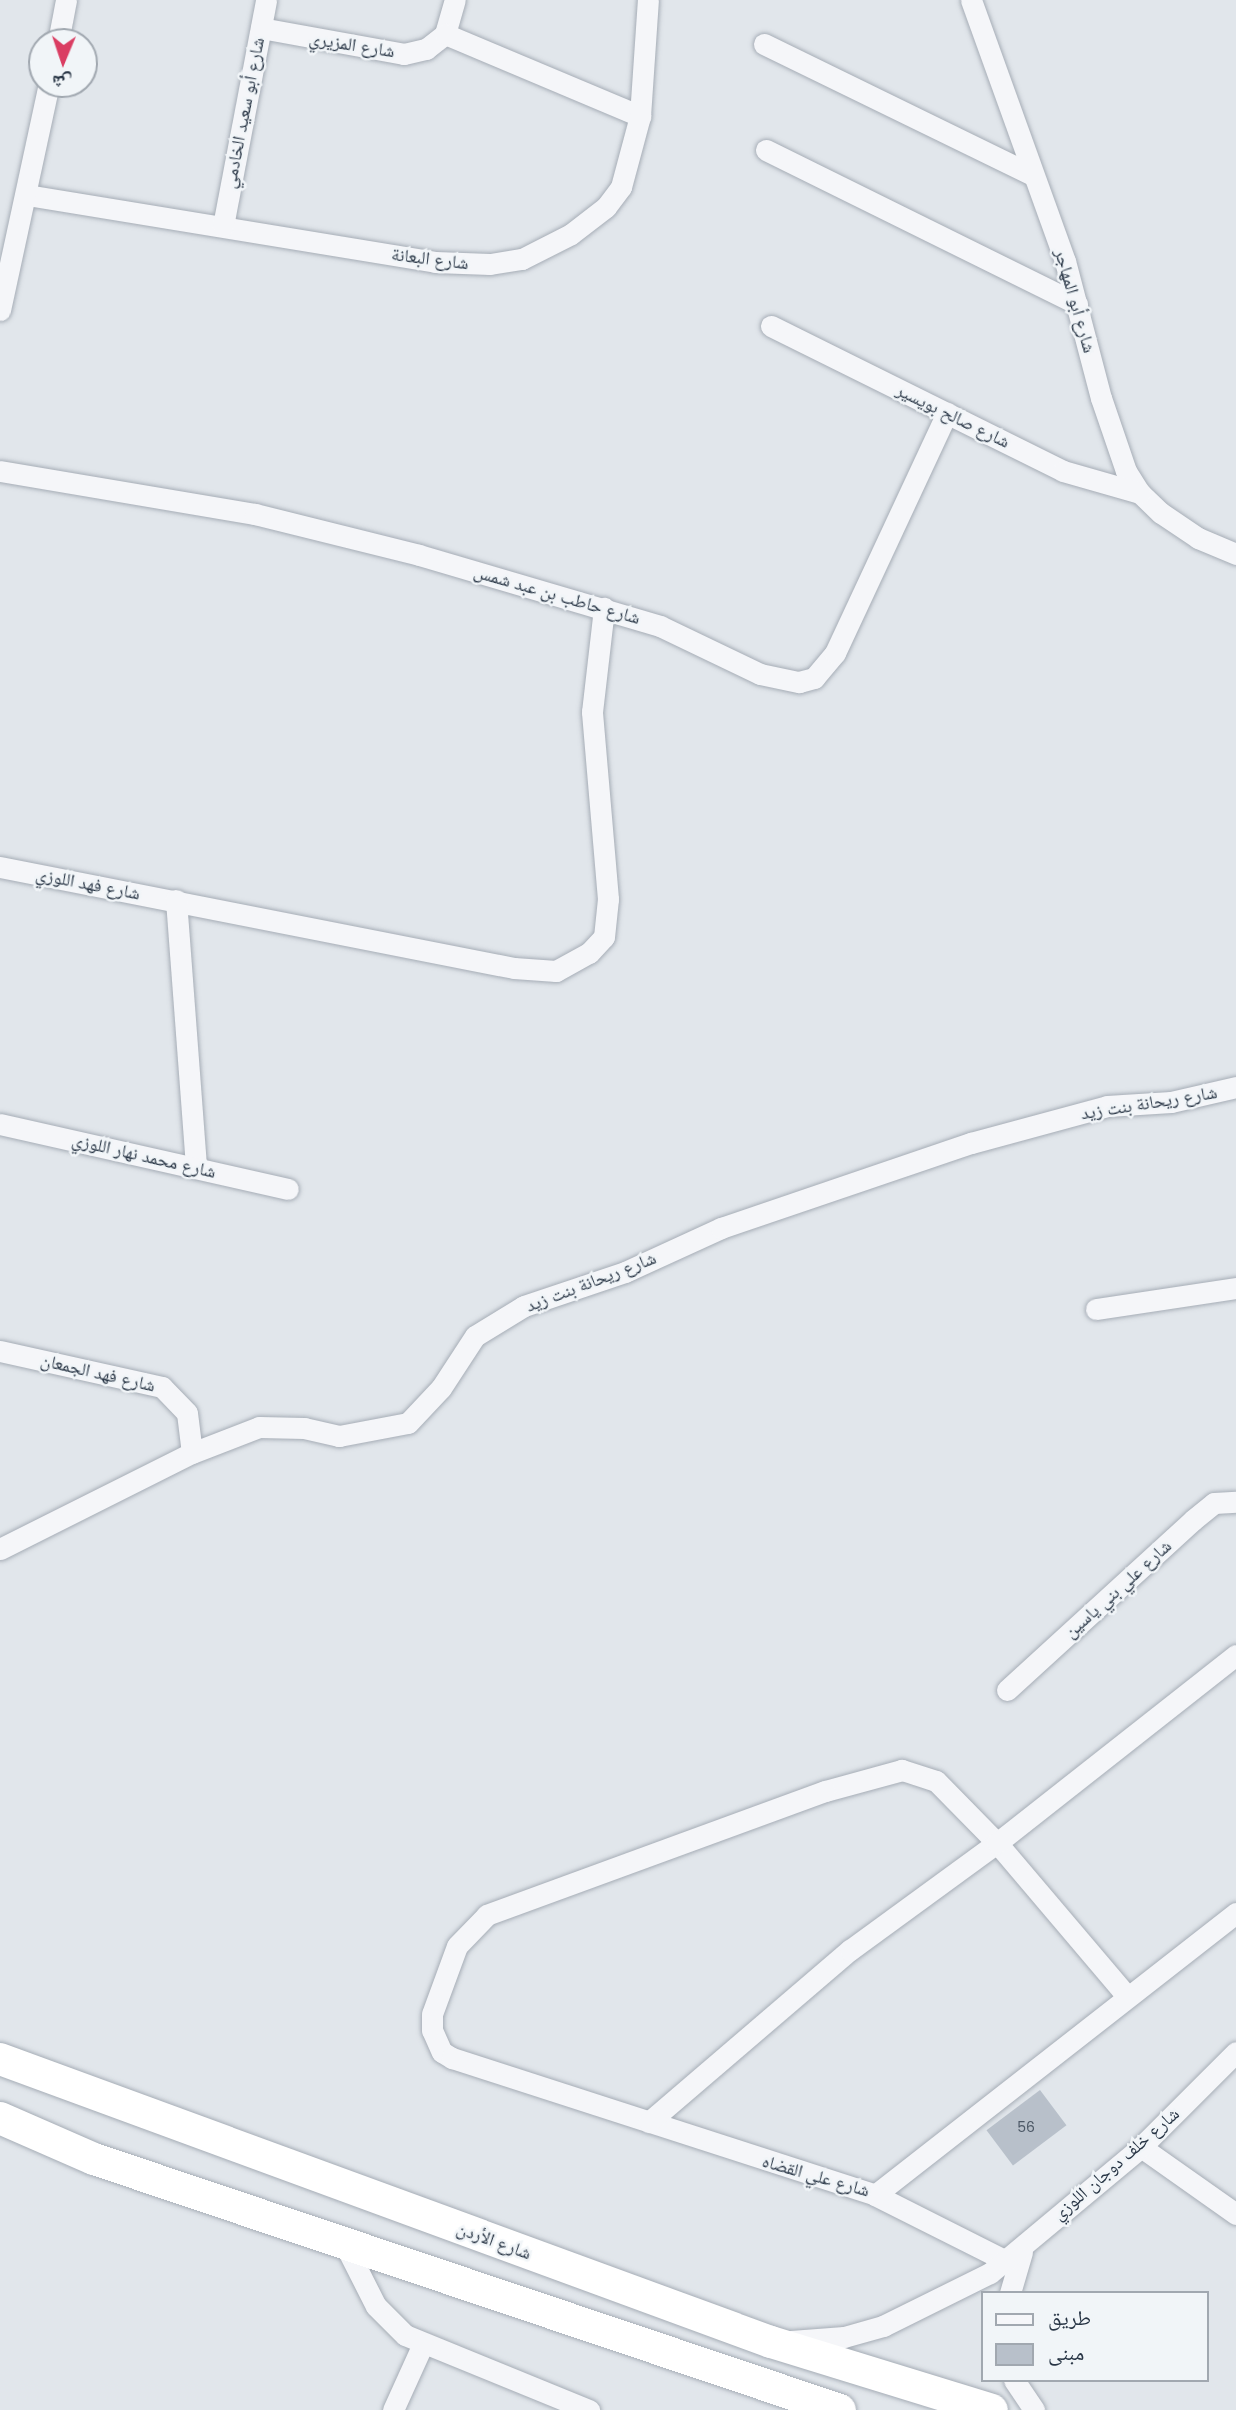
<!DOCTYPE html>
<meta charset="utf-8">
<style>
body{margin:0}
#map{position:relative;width:1236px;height:2410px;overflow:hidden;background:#e1e6eb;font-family:Poppins,"Noto Naskh Arabic",sans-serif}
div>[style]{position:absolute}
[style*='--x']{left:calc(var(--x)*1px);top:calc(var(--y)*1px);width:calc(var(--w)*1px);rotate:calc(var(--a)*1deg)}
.building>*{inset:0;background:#b8c0ca;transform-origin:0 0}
.roads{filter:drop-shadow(0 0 2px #a6adb6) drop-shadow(0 0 2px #a6adb6)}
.minor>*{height:21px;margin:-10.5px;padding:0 10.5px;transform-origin:10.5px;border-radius:10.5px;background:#f5f6f9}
.highway>*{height:32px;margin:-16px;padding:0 16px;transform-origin:16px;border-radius:16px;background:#fff}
span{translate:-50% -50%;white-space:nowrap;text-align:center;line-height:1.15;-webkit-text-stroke:5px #f1f5f8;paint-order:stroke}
.number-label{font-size:14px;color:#4c5866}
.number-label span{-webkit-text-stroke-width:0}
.street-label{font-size:18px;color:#283545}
.legend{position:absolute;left:981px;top:2291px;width:228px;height:91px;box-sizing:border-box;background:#f1f5f8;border:2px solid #a1a8b0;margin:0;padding:9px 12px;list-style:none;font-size:21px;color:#283545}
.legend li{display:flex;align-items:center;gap:14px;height:35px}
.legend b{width:35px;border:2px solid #a1a8b0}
.north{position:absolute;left:28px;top:28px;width:70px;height:70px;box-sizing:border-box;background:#f1f5f8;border:2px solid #a1a8b0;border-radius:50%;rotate:182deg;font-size:19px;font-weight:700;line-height:28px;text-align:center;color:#283545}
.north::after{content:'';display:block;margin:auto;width:24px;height:32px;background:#da3d62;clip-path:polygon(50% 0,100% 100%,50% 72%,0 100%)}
</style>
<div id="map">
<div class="building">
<div style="left:1040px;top:2090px;width:44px;height:67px;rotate:53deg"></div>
</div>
<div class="roads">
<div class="minor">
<div style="--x:971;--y:0;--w:277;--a:70.2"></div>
<div style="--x:1065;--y:261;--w:142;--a:75.3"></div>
<div style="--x:1101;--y:398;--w:77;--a:71.1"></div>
<div style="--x:1126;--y:471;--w:26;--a:58"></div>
<div style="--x:1140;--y:493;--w:29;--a:44"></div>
<div style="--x:1161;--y:513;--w:45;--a:34"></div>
<div style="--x:1198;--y:538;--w:41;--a:22.8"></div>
<div style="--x:261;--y:28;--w:145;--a:10.3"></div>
<div style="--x:404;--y:54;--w:23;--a:-13"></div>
<div style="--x:426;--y:49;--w:24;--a:-38"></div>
<div style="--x:445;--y:34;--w:35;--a:-74"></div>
<div style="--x:445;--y:34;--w:212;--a:22.8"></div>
<div style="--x:58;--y:42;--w:43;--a:-79.2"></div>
<div style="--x:764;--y:44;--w:299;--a:26"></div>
<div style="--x:766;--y:150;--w:347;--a:26.3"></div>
<div style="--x:27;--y:195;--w:413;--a:9.3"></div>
<div style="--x:435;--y:262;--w:55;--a:2.1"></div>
<div style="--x:490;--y:264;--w:32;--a:-9"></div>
<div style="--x:522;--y:259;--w:55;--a:-27"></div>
<div style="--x:571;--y:234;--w:44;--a:-37.6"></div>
<div style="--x:606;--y:207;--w:25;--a:-53"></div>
<div style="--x:621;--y:187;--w:73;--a:-75"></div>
<div style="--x:640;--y:116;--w:116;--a:-86.1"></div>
<div style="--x:223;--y:226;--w:230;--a:-79.2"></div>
<div style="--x:0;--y:310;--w:231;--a:-77.8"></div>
<div style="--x:771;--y:326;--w:326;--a:26.4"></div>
<div style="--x:1063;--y:471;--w:80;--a:15.9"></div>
<div style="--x:0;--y:471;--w:259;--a:9.6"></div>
<div style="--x:255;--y:514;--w:169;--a:14"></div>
<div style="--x:419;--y:555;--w:251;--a:16.4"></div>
<div style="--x:660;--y:626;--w:111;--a:25.6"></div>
<div style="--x:760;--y:674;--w:40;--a:12"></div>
<div style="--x:799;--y:682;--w:16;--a:-15"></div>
<div style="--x:814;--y:678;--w:33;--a:-50"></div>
<div style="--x:835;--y:653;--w:265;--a:-65"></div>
<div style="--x:0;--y:867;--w:524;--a:11.12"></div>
<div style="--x:514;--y:968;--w:42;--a:4.1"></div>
<div style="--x:556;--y:971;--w:38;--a:-29"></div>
<div style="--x:589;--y:953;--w:22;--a:-47"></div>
<div style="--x:604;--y:937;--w:38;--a:-84"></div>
<div style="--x:608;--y:899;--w:188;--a:-94.9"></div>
<div style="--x:592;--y:712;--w:105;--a:-83.4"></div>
<div style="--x:176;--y:900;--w:268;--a:85.7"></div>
<div style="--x:0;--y:1124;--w:295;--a:12.7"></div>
<div style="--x:1096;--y:1309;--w:142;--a:-8.5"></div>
<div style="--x:0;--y:1351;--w:166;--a:12.5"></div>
<div style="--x:162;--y:1387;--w:36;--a:46"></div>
<div style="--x:187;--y:1413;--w:40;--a:82.9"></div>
<div style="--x:0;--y:1549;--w:215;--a:-26.6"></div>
<div style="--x:192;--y:1453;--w:72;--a:-21.2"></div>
<div style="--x:259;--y:1427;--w:45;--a:1.3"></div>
<div style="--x:304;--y:1428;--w:36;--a:13"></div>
<div style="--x:339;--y:1436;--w:70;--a:-10.7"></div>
<div style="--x:408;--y:1423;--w:48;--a:-46.7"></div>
<div style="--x:441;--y:1388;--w:62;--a:-56.8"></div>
<div style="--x:475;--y:1336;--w:57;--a:-31.5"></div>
<div style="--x:524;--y:1306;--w:107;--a:-18.6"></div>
<div style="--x:625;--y:1272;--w:106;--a:-24.6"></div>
<div style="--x:721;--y:1228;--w:264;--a:-18.8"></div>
<div style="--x:971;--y:1143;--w:141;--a:-15.2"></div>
<div style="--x:1107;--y:1106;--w:64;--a:-3.6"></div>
<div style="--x:1171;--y:1102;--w:67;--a:-13"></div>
<div style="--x:1007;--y:1690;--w:252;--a:-42.4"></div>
<div style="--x:1193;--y:1520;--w:27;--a:-39"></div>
<div style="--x:1214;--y:1503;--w:22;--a:-3"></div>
<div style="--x:1126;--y:1995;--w:199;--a:-130.3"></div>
<div style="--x:997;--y:1843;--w:87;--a:-134.5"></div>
<div style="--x:936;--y:1781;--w:36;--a:-162"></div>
<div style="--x:902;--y:1770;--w:80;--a:164.7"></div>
<div style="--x:825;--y:1791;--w:360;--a:159.9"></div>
<div style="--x:487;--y:1915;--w:43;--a:134.1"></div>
<div style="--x:457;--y:1946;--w:72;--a:110.2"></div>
<div style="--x:432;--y:2014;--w:16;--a:90"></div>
<div style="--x:432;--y:2030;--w:24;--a:66"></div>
<div style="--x:442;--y:2052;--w:12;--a:31"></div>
<div style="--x:452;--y:2058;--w:445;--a:17.9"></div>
<div style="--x:875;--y:2195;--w:458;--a:-38"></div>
<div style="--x:649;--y:2122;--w:265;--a:-40.6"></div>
<div style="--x:850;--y:1950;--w:182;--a:-36.1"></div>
<div style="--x:997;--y:1843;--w:304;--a:-38.2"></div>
<div style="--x:1141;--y:2147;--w:116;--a:35.2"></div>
<div style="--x:875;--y:2195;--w:156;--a:26.7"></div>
<div style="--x:345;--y:2245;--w:68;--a:63.1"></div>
<div style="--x:376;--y:2306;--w:41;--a:45"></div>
<div style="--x:405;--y:2335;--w:199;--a:22.2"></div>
<div style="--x:1010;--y:2293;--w:43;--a:-73.7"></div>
<div style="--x:791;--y:2341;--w:53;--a:-4.3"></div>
<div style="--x:844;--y:2337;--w:41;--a:-15.8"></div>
<div style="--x:883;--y:2326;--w:119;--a:-26.4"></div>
<div style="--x:990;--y:2273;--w:197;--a:-39.8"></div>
<div style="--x:1141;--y:2147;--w:134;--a:-45"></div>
<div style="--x:1014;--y:2380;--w:36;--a:56"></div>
<div style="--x:393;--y:2410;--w:72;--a:-65.6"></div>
</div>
<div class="highway">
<div style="--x:0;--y:2059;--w:821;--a:20.16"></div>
<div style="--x:771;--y:2342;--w:231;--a:17.1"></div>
<div style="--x:0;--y:2118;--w:103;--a:23.6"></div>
<div style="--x:94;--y:2159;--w:787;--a:18.6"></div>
</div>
</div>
<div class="number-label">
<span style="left:1026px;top:2127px">56</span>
</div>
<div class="street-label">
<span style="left:352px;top:45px;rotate:9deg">شارع المزيري</span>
<span style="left:244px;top:113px;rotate:-79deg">شارع أبو سعيد الخادمي</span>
<span style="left:430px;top:259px;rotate:7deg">شارع البعانة</span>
<span style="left:1075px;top:301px;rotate:74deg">شارع أبو المهاجر</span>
<span style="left:953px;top:416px;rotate:26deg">شارع صالح بويسير</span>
<span style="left:557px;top:595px;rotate:16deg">شارع حاطب بن عبد شمس</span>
<span style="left:88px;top:884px;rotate:11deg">شارع فهد اللوزي</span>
<span style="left:1149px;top:1103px;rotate:-9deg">شارع ريحانة بنت زيد</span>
<span style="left:144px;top:1156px;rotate:13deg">شارع محمد نهار اللوزي</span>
<span style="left:591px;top:1282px;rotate:-21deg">شارع ريحانة بنت زيد</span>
<span style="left:98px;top:1373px;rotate:13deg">شارع فهد الجمعان</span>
<span style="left:1118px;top:1589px;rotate:-42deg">شارع علي بني ياسين</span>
<span style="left:1116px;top:2164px;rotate:-41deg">شارع خلف دوجان اللوزي</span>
<span style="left:816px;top:2176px;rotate:16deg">شارع علي القضاه</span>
<span style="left:494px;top:2241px;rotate:20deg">شارع الأردن</span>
</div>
<ul class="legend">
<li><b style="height:9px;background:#f5f6f9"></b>طريق</li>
<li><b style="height:19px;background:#b8c0ca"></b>مبنى</li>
</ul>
<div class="north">ش</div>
</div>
